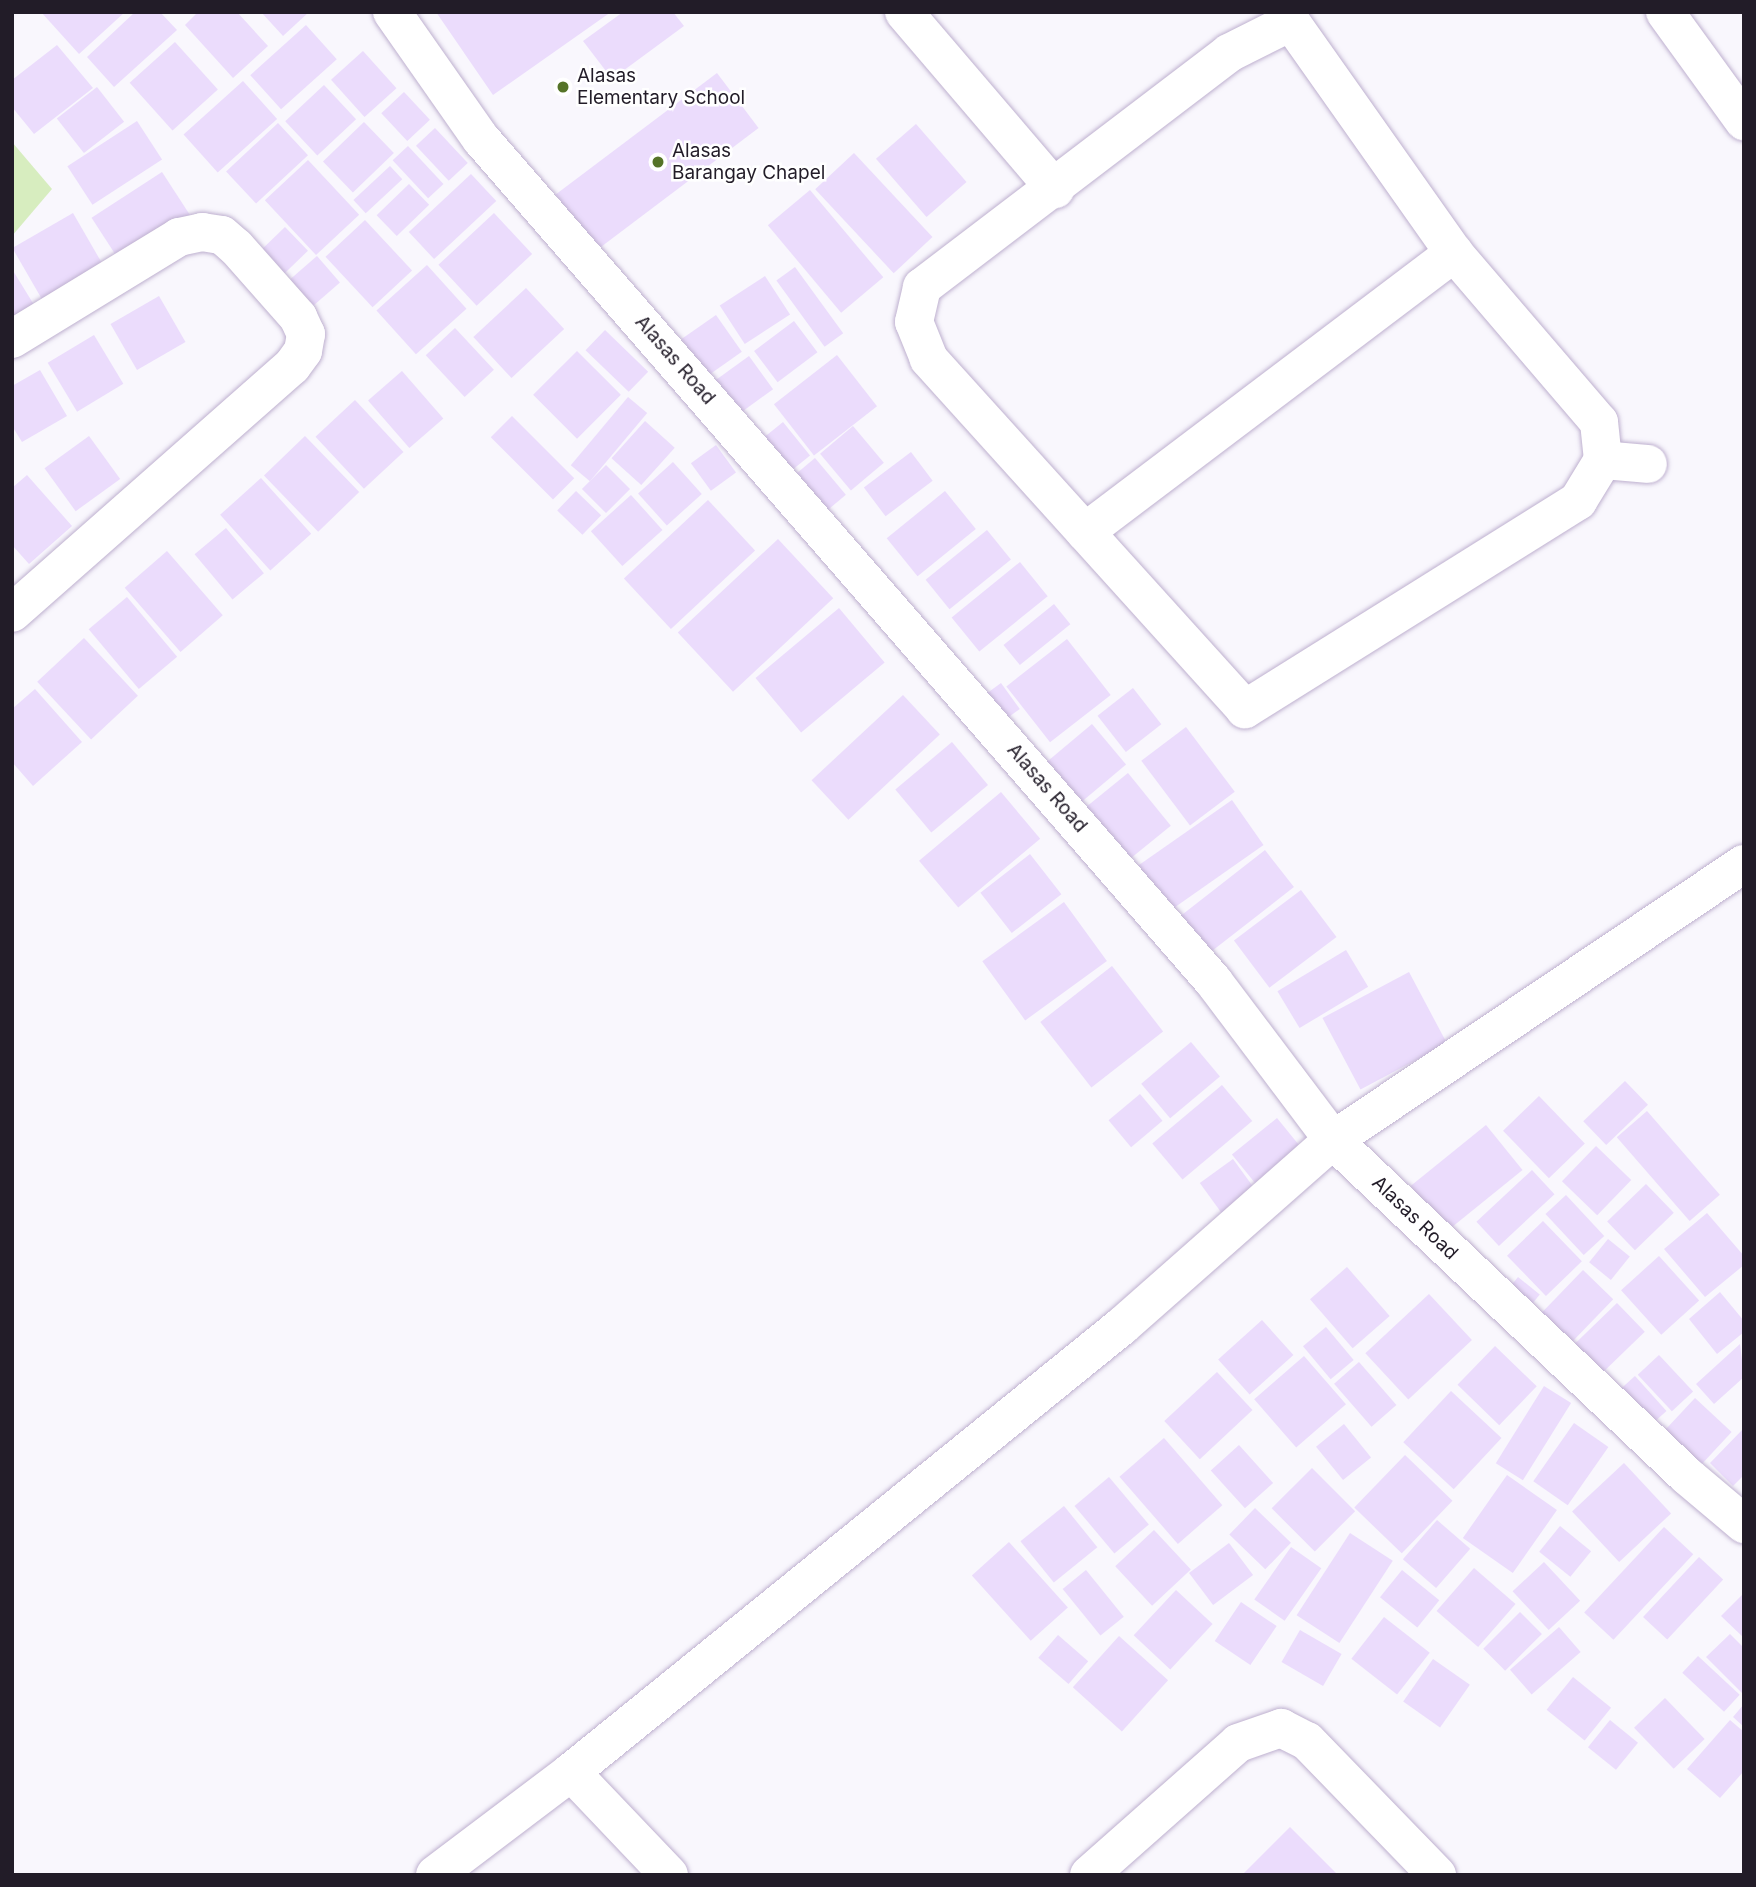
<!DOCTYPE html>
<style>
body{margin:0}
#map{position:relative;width:1756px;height:1887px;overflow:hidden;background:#f9f7fd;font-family:Inter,sans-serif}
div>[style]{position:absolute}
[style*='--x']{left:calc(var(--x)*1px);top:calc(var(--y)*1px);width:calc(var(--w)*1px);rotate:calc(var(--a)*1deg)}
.green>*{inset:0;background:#d7edbf}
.building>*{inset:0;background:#ebdcfc;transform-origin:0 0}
.roads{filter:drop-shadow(0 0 2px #beb0cf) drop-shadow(0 0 2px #beb0cf)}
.minor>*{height:38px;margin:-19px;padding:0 19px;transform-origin:19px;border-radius:19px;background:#fff}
.tertiary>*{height:38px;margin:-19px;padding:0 19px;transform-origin:19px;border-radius:19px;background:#fff}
.dots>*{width:19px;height:19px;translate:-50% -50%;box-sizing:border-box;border:4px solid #fff;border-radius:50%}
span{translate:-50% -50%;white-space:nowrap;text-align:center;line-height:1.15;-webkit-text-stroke:5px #fff;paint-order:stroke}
.poi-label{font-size:19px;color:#221c28}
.left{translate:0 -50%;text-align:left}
.street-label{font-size:19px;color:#221c28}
.frame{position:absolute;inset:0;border:14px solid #221c28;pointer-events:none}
</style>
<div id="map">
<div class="green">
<div style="clip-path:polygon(12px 142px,52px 189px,12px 236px)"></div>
</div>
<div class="building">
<div style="clip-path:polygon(41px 12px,125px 12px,79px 54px)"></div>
<div style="clip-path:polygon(135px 12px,160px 12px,177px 30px,114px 87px,87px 57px)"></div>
<div style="clip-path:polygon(198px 12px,237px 12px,268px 46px,233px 78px,185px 25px)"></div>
<div style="clip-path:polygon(261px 12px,309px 12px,283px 36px)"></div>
<div style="clip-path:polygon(436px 12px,611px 12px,493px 95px)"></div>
<div style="clip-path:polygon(623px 12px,673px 12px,684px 26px,612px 79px,583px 41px)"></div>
<div style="left:306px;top:25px;width:46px;height:75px;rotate:48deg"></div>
<div style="left:175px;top:42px;width:64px;height:61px;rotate:48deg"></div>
<div style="clip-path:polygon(57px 45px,93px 88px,34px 134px,12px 107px,12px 80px)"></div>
<div style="left:363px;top:51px;width:50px;height:43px;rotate:48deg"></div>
<div style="left:717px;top:73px;width:69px;height:202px;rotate:53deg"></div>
<div style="left:243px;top:81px;width:51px;height:80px;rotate:48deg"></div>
<div style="left:324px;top:85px;width:47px;height:53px;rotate:47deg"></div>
<div style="left:97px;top:87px;width:44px;height:51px;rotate:52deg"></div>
<div style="left:404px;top:92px;width:38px;height:31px;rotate:47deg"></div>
<div style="left:137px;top:121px;width:46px;height:83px;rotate:57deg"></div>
<div style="left:364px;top:122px;width:43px;height:57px;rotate:46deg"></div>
<div style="left:278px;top:123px;width:44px;height:71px;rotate:47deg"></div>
<div style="left:916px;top:124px;width:77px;height:53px;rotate:49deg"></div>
<div style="left:435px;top:128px;width:48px;height:26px;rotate:47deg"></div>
<div style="left:408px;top:146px;width:52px;height:21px;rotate:47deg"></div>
<div style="left:854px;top:153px;width:115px;height:53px;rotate:47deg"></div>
<div style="left:308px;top:160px;width:75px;height:59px;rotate:47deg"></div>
<div style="left:390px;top:166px;width:18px;height:50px;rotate:47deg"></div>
<div style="left:162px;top:172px;width:54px;height:84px;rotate:57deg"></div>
<div style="left:471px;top:174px;width:37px;height:85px;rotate:47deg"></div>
<div style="left:409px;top:184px;width:29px;height:45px;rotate:46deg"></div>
<div style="left:810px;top:190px;width:114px;height:55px;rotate:50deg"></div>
<div style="left:73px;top:213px;width:67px;height:70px;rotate:60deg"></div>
<div style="left:494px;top:213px;width:56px;height:76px;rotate:47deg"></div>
<div style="left:365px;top:220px;width:69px;height:54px;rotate:47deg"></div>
<div style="left:285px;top:227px;width:33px;height:41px;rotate:46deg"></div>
<div style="left:317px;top:256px;width:35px;height:45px;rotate:49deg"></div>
<div style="left:427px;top:265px;width:59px;height:68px;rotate:48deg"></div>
<div style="left:795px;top:267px;width:82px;height:23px;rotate:54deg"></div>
<div style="clip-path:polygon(12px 269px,39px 313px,12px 329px)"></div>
<div style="left:765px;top:276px;width:46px;height:54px;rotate:57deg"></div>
<div style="left:526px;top:288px;width:56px;height:72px;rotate:47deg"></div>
<div style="left:159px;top:296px;width:53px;height:56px;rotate:60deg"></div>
<div style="left:716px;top:315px;width:45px;height:42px;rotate:55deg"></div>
<div style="left:794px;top:321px;width:39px;height:50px;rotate:53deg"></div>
<div style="left:455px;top:328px;width:57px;height:40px;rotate:47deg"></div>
<div style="left:605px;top:330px;width:60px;height:28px;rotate:44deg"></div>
<div style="left:94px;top:335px;width:57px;height:54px;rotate:59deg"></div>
<div style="left:577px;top:351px;width:62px;height:62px;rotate:45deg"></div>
<div style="left:837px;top:355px;width:65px;height:80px;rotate:52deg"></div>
<div style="left:749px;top:356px;width:41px;height:44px;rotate:54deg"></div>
<div style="clip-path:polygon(40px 370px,67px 416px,22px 442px,12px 426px,12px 386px)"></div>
<div style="left:402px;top:371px;width:63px;height:45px;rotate:49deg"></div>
<div style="left:628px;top:397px;width:25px;height:89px;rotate:40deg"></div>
<div style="left:355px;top:400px;width:71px;height:54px;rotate:47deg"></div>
<div style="left:512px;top:416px;width:88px;height:30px;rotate:45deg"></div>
<div style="left:645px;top:421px;width:40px;height:50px;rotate:42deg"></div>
<div style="left:783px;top:422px;width:43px;height:31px;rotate:51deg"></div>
<div style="left:853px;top:426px;width:48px;height:43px;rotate:50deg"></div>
<div style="left:89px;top:436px;width:53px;height:55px;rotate:54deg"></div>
<div style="left:305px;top:436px;width:78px;height:57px;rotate:46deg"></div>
<div style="left:716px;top:445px;width:34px;height:31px;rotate:54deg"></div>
<div style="left:911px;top:452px;width:36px;height:59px;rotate:53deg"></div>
<div style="left:815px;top:458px;width:48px;height:32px;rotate:50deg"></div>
<div style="left:673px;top:462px;width:43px;height:47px;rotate:48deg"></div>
<div style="left:606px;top:465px;width:34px;height:34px;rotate:45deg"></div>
<div style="clip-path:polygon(27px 475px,72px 526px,29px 564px,12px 545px,12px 488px)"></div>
<div style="left:261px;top:478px;width:75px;height:55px;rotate:48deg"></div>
<div style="left:576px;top:491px;width:35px;height:27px;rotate:44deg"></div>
<div style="left:945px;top:491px;width:49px;height:75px;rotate:51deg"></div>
<div style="left:631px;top:495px;width:47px;height:54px;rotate:48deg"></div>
<div style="left:708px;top:500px;width:69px;height:115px;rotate:47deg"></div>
<div style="left:226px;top:528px;width:59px;height:41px;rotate:50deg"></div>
<div style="left:987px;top:530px;width:38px;height:79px;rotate:51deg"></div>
<div style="left:778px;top:539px;width:81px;height:137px;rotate:47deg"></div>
<div style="left:167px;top:551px;width:85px;height:56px;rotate:49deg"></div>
<div style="left:1020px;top:562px;width:44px;height:88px;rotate:51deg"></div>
<div style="left:127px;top:597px;width:78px;height:50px;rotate:50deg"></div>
<div style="left:1054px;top:604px;width:26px;height:65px;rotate:51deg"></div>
<div style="left:839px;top:608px;width:71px;height:109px;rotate:50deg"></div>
<div style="left:84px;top:638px;width:79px;height:64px;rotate:47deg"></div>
<div style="left:1067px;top:639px;width:71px;height:77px;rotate:52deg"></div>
<div style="left:1001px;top:683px;width:32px;height:25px;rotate:54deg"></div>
<div style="left:1133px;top:688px;width:46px;height:45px;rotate:52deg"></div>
<div style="clip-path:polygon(35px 689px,82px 742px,33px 786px,12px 762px,12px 709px)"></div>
<div style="left:903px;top:695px;width:54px;height:125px;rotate:47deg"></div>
<div style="left:1092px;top:724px;width:53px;height:63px;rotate:50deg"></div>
<div style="left:1186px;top:727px;width:81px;height:56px;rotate:53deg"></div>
<div style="left:952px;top:742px;width:56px;height:74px;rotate:50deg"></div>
<div style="left:1128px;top:773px;width:68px;height:65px;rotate:51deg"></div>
<div style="left:1001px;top:792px;width:61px;height:107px;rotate:50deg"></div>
<div style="left:1232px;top:800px;width:55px;height:117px;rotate:55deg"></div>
<div style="left:1265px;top:850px;width:47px;height:113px;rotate:52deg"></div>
<div style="left:1030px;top:854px;width:51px;height:63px;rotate:52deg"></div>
<div style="left:1301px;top:890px;width:59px;height:84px;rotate:53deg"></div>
<div style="left:1064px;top:902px;width:73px;height:101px;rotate:54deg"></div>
<div style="left:1346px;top:950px;width:43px;height:80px;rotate:59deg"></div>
<div style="left:1112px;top:966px;width:83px;height:91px;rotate:52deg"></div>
<div style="left:1409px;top:972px;width:81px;height:98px;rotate:62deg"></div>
<div style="left:1191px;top:1042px;width:45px;height:65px;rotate:50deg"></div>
<div style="left:1625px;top:1081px;width:33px;height:58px;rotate:46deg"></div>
<div style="left:1222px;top:1085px;width:47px;height:91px;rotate:50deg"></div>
<div style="left:1140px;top:1094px;width:35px;height:41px;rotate:50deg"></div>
<div style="left:1539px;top:1096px;width:66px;height:50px;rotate:46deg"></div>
<div style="left:1647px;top:1111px;width:111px;height:40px;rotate:49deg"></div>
<div style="left:1277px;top:1118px;width:40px;height:58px;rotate:51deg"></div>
<div style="left:1486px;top:1125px;width:58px;height:97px;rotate:51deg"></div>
<div style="left:1596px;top:1146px;width:49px;height:49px;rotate:44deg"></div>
<div style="left:1233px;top:1159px;width:37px;height:41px;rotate:54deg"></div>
<div style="left:1532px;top:1170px;width:33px;height:76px;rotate:47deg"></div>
<div style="left:1646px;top:1184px;width:40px;height:54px;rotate:46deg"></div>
<div style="left:1566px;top:1195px;width:56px;height:28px;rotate:47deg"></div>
<div style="clip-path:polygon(1707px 1213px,1744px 1256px,1744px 1265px,1705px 1297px,1664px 1249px)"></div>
<div style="left:1543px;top:1221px;width:56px;height:50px;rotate:46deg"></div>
<div style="left:1608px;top:1239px;width:28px;height:30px;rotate:39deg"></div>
<div style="left:1659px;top:1256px;width:60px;height:51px;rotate:48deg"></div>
<div style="left:1347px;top:1267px;width:65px;height:49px;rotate:49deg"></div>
<div style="left:1583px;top:1270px;width:42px;height:65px;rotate:44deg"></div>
<div style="left:1518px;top:1277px;width:28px;height:18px;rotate:39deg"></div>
<div style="clip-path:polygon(1720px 1292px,1744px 1321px,1744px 1332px,1717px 1354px,1689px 1319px)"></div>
<div style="left:1429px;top:1294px;width:63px;height:87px;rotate:47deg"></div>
<div style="left:1617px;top:1303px;width:40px;height:60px;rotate:46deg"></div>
<div style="left:1262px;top:1320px;width:47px;height:59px;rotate:48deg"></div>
<div style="left:1326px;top:1327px;width:43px;height:30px;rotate:50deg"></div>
<div style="clip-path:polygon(1740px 1344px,1744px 1377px,1714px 1404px,1696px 1384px)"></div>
<div style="left:1495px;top:1346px;width:58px;height:54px;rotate:44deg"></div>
<div style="left:1659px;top:1355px;width:50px;height:29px;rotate:47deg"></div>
<div style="left:1304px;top:1356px;width:64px;height:66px;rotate:49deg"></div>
<div style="left:1359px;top:1362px;width:57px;height:33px;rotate:49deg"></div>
<div style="left:1217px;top:1372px;width:52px;height:72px;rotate:47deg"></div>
<div style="left:1635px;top:1376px;width:47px;height:22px;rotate:48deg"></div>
<div style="left:1544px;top:1386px;width:32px;height:91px;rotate:32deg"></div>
<div style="left:1451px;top:1391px;width:69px;height:70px;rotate:43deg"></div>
<div style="left:1695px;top:1398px;width:50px;height:50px;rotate:43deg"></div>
<div style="left:1574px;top:1423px;width:42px;height:71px;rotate:35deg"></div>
<div style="left:1344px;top:1424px;width:43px;height:36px;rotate:51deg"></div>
<div style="clip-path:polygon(1744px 1428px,1744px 1475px,1733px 1486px,1710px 1463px)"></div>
<div style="left:1164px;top:1438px;width:89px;height:59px;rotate:49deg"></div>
<div style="left:1239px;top:1445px;width:51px;height:38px;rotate:48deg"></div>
<div style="left:1405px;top:1455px;width:66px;height:73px;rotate:44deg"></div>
<div style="left:1624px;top:1463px;width:69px;height:71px;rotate:47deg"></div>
<div style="left:1312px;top:1468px;width:61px;height:57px;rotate:45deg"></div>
<div style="left:1507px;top:1475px;width:61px;height:77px;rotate:35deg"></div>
<div style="left:1109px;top:1477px;width:62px;height:45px;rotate:50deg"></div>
<div style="left:1064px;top:1506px;width:53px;height:56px;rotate:51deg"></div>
<div style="left:1255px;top:1508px;width:50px;height:37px;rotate:44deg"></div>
<div style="left:1437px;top:1520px;width:44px;height:52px;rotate:41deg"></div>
<div style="left:1560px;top:1526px;width:40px;height:33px;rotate:39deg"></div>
<div style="left:1664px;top:1527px;width:40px;height:117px;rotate:43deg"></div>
<div style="left:1154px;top:1530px;width:54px;height:53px;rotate:47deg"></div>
<div style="left:1350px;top:1533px;width:51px;height:98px;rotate:33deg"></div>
<div style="left:1009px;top:1542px;width:88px;height:50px;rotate:48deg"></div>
<div style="left:1229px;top:1543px;width:40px;height:50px;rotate:53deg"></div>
<div style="left:1291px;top:1547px;width:37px;height:64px;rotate:35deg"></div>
<div style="left:1699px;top:1557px;width:33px;height:82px;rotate:43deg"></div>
<div style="left:1544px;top:1562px;width:53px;height:43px;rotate:47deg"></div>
<div style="left:1474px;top:1568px;width:55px;height:57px;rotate:41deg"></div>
<div style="left:1086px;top:1570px;width:60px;height:30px;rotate:51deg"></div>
<div style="left:1402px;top:1570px;width:48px;height:35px;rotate:39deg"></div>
<div style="left:1176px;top:1590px;width:50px;height:62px;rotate:43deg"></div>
<div style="clip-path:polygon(1744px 1593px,1744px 1638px,1721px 1616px)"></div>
<div style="left:1241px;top:1602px;width:43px;height:47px;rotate:34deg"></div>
<div style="left:1520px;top:1612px;width:31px;height:52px;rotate:45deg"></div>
<div style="left:1384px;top:1617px;width:58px;height:53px;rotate:38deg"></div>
<div style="left:1559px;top:1627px;width:33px;height:65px;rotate:49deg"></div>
<div style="left:1300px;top:1630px;width:48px;height:37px;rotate:30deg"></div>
<div style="clip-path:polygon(1730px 1634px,1744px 1648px,1744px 1695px,1706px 1657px)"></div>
<div style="left:1058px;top:1635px;width:40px;height:30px;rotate:41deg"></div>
<div style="left:1119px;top:1636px;width:66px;height:69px;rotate:42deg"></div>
<div style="left:1698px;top:1656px;width:57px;height:23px;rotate:43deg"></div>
<div style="left:1433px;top:1659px;width:45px;height:52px;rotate:35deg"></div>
<div style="left:1573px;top:1677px;width:49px;height:42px;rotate:39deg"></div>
<div style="left:1665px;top:1698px;width:57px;height:43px;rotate:46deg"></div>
<div style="clip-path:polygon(1744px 1704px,1744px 1727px,1733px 1717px)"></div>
<div style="left:1610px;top:1720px;width:36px;height:35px;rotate:39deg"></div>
<div style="clip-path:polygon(1730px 1720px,1744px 1732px,1744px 1771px,1720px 1798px,1687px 1769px)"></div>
<div style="clip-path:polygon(1290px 1827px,1338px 1875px,1242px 1875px)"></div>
</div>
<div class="roads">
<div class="minor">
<div style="--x:904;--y:12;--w:233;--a:49.5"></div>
<div style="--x:1284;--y:12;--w:12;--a:55"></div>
<div style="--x:1291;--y:22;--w:283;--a:54.8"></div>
<div style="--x:1454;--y:253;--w:223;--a:49.4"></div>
<div style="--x:1599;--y:422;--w:38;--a:84"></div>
<div style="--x:1603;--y:460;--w:48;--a:121.4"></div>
<div style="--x:1578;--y:501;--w:393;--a:148"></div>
<div style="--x:1245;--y:709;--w:472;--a:-132.1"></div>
<div style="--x:929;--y:359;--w:40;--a:-112"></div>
<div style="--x:914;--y:322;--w:36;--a:-77"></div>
<div style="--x:922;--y:287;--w:386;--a:-37.3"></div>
<div style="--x:1229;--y:53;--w:69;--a:-26.6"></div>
<div style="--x:1665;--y:12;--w:135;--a:54.1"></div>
<div style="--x:12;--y:339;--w:196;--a:-31.4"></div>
<div style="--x:179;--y:237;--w:24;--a:-12"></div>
<div style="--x:202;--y:232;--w:20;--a:9"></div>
<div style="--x:222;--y:235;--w:18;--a:41"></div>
<div style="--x:236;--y:247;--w:94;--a:48.5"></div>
<div style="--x:298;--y:317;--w:19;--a:65"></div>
<div style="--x:306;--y:334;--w:17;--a:100"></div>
<div style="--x:303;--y:351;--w:19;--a:126"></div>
<div style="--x:292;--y:366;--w:373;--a:138.6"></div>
<div style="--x:1603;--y:460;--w:45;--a:5.1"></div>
<div style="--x:1085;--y:532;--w:463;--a:-37.1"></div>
<div style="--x:571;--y:1772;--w:142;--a:46.4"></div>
<div style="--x:435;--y:1875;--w:171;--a:-37.1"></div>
<div style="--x:571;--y:1772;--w:709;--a:-38.99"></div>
<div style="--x:1122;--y:1326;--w:281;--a:-41.4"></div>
<div style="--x:1333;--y:1140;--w:495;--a:-33.9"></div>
<div style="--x:1089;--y:1875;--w:199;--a:-41.5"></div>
<div style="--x:1238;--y:1743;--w:46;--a:-19.2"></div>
<div style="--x:1281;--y:1728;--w:29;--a:27"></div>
<div style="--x:1307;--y:1741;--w:187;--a:45.9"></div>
</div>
<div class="tertiary">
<div style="--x:392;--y:12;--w:155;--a:55"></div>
<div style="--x:481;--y:139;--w:1117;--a:48.99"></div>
<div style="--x:1214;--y:982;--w:198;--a:53"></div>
<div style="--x:1333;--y:1140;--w:488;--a:43.5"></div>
<div style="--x:1687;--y:1476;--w:75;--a:40.1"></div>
</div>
</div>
<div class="dots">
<div style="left:563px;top:87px;background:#557328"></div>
<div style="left:658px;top:162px;background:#557328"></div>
</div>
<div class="poi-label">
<span class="left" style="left:577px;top:87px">Alasas<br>Elementary School</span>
<span class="left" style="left:672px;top:162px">Alasas<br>Barangay Chapel</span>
</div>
<div class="street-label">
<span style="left:675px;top:360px;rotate:49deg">Alasas Road</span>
<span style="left:1047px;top:788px;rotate:49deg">Alasas Road</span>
<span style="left:1415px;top:1218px;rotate:44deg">Alasas Road</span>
</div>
<div class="frame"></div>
</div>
